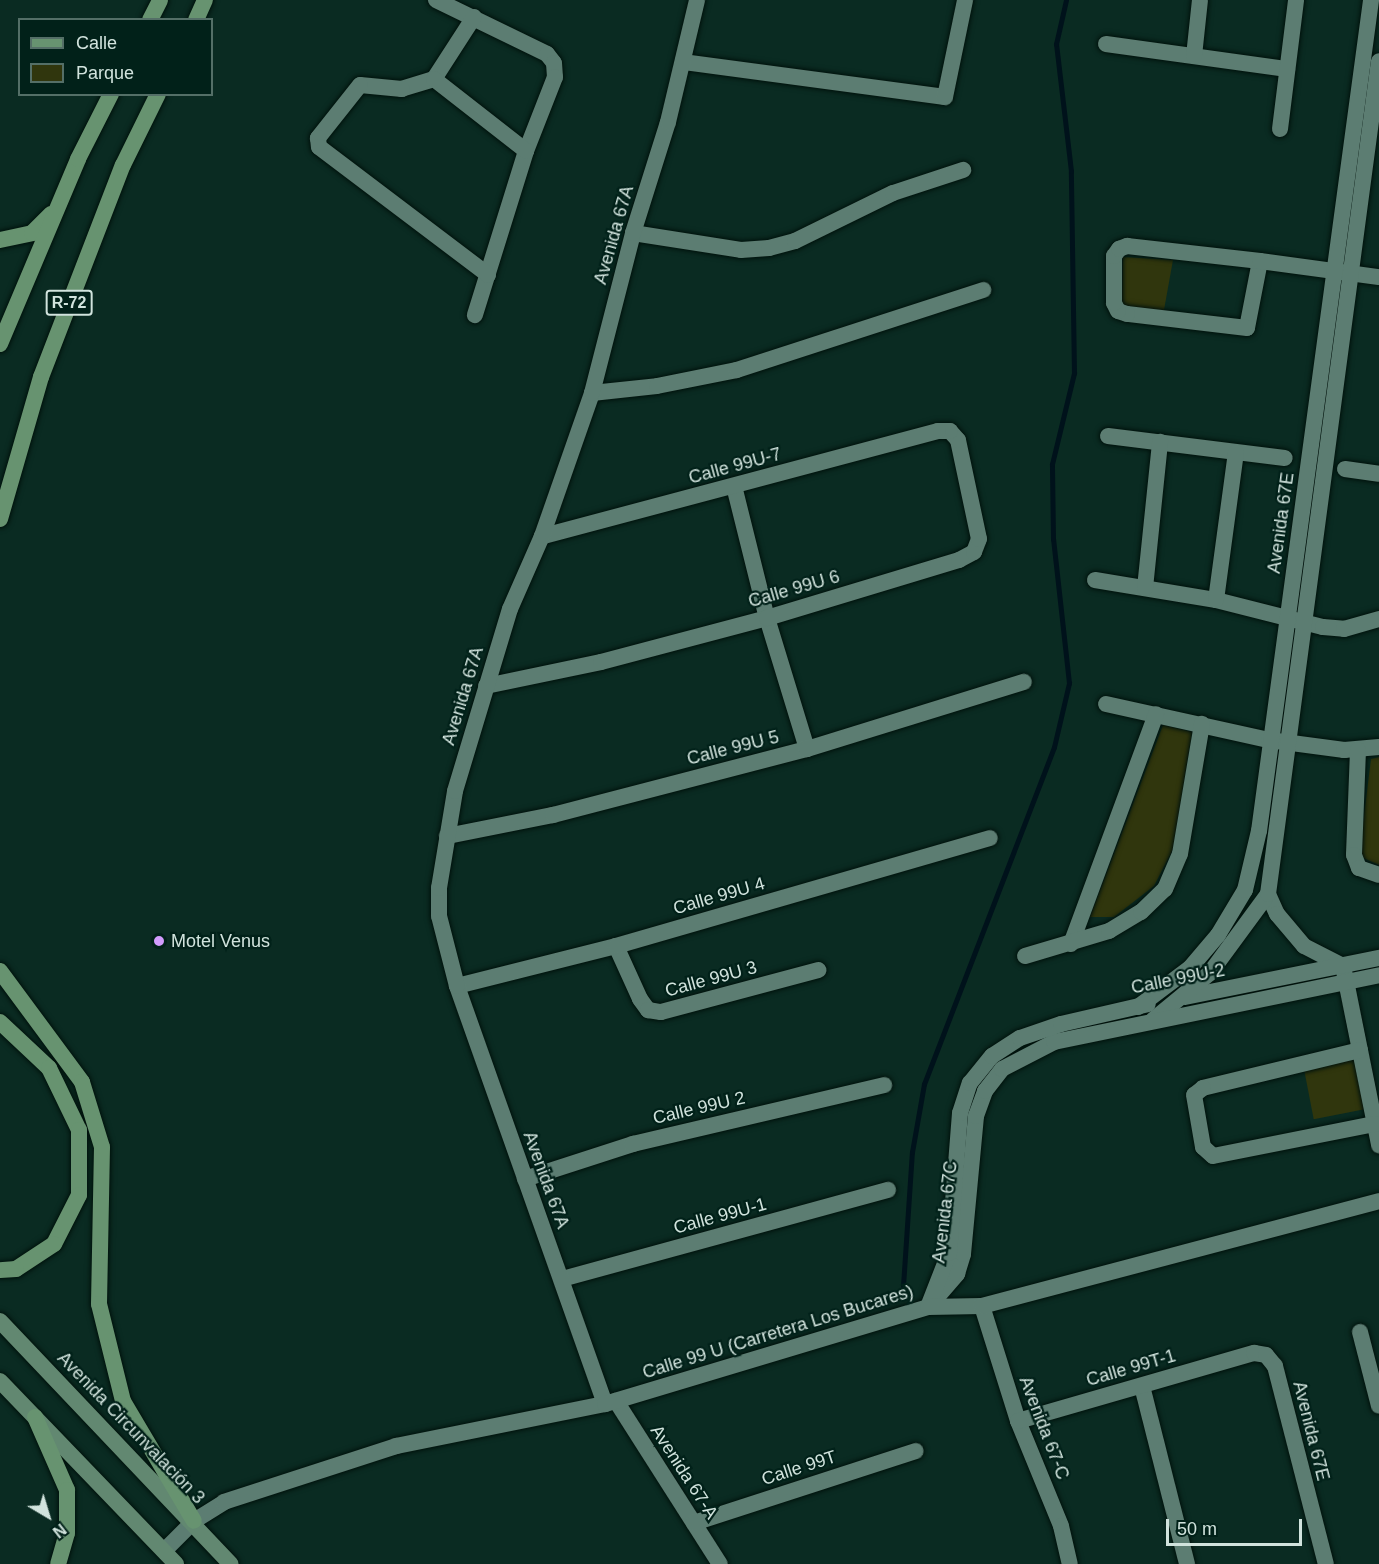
<!DOCTYPE html>
<meta charset="utf-8">
<style>
body{margin:0}
#map{position:relative;width:1379px;height:1564px;overflow:hidden;background:#0a2b22;font-family:Arial,sans-serif}
div>[style]{position:absolute}
[style*='--x']{left:calc(var(--x)*1px);top:calc(var(--y)*1px);width:calc(var(--w)*1px);rotate:calc(var(--a)*1deg)}
.green>*{inset:0;background:#30360d;transform-origin:0 0}
.stream>*{height:5px;margin:-2.5px;padding:0 2.5px;transform-origin:2.5px;border-radius:2.5px;background:#00121b}
.roads{filter:drop-shadow(0 0 2px #00120c) drop-shadow(0 0 2px #00120c)}
.minor>*{height:16px;margin:-8px;padding:0 8px;transform-origin:8px;border-radius:8px;background:#5c7d72}
.secondary>*{height:16px;margin:-8px;padding:0 8px;transform-origin:8px;border-radius:8px;background:#628871}
.primary>*{height:16px;margin:-8px;padding:0 8px;transform-origin:8px;border-radius:8px;background:#679370}
.dots>*{width:16px;height:16px;translate:-50% -50%;box-sizing:border-box;border:3px solid #012119;border-radius:50%}
span{translate:-50% -50%;white-space:nowrap;text-align:center;line-height:1.15;-webkit-text-stroke:4.5px #012119;paint-order:stroke}
.shield-label span{padding:2px 4px;background:#012119;border:2px solid;border-radius:4px;-webkit-text-stroke-width:0}
.shield-label{font-size:16px;color:#d1e3dd;font-weight:700}
.street-label{font-size:18px;color:#d1e3dd}
.poi-label{font-size:18px;color:#d1e3dd}
.left{translate:0 -50%;text-align:left}
.legend{position:absolute;left:18px;top:18px;width:195px;height:78px;box-sizing:border-box;background:#012119;border:2px solid #546f67;margin:0;padding:8px 10px;list-style:none;font-size:18px;color:#d1e3dd}
.legend li{display:flex;align-items:center;gap:12px;height:30px}
.legend b{width:30px;border:2px solid #546f67}
.north{position:absolute;left:18px;top:1486px;width:60px;height:60px;-webkit-text-stroke:4px #012119;paint-order:stroke;rotate:142deg;font-size:16px;font-weight:700;line-height:24px;text-align:center;color:#d1e3dd}
.north::after{content:'';display:block;margin:auto;width:21px;height:27px;background:#d1e3dd;clip-path:polygon(50% 0,100% 100%,50% 72%,0 100%)}
.scale{position:absolute;left:1166px;top:1519px;width:136px;height:27px;box-sizing:border-box;border:3px solid #d1e3dd;border-top:0;padding-left:8px;font-size:18px;line-height:21px;white-space:nowrap;color:#d1e3dd;-webkit-text-stroke:4px #012119;paint-order:stroke}
</style>
<div id="map">
<div class="green">
<div style="clip-path:polygon(1123px 257px,1173px 260px,1164px 310px,1122px 308px)"></div>
<div style="clip-path:polygon(1163px 725px,1192px 732px,1173px 849px,1154px 886px,1114px 917px,1090px 917px)"></div>
<div style="clip-path:polygon(1379px 757px,1379px 865px,1359px 856px,1371px 759px)"></div>
<div style="left:1356px;top:1059px;width:51px;height:53px;rotate:79deg"></div>
</div>
<div class="stream">
<div style="--x:903;--y:1286;--w:134;--a:-86.2"></div>
<div style="--x:912;--y:1152;--w:69;--a:-80"></div>
<div style="--x:924;--y:1084;--w:361;--a:-68.9"></div>
<div style="--x:1054;--y:747;--w:66;--a:-76.8"></div>
<div style="--x:1069;--y:683;--w:145;--a:-96.3"></div>
<div style="--x:1053;--y:539;--w:75;--a:-90.8"></div>
<div style="--x:1052;--y:464;--w:94;--a:-76.4"></div>
<div style="--x:1074;--y:373;--w:202;--a:-90.9"></div>
<div style="--x:1071;--y:171;--w:128;--a:-96.7"></div>
<div style="--x:1056;--y:44;--w:45;--a:-77.2"></div>
</div>
<div class="roads">
<div class="minor">
<div style="--x:436;--y:0;--w:123;--a:25.9"></div>
<div style="--x:547;--y:54;--w:11;--a:52"></div>
<div style="--x:554;--y:63;--w:14;--a:86"></div>
<div style="--x:555;--y:77;--w:79;--a:111.4"></div>
<div style="--x:526;--y:151;--w:172;--a:107.3"></div>
<div style="--x:474;--y:17;--w:74;--a:122.8"></div>
<div style="--x:434;--y:79;--w:34;--a:163"></div>
<div style="--x:402;--y:89;--w:42;--a:-174.6"></div>
<div style="--x:360;--y:85;--w:68;--a:128.4"></div>
<div style="--x:318;--y:138;--w:9;--a:84"></div>
<div style="--x:319;--y:147;--w:212;--a:37.1"></div>
<div style="--x:1106;--y:44;--w:183;--a:7.9"></div>
<div style="--x:1194;--y:56;--w:56;--a:-83.9"></div>
<div style="--x:683;--y:62;--w:264;--a:7.6"></div>
<div style="--x:945;--y:97;--w:99;--a:-78.3"></div>
<div style="--x:434;--y:79;--w:117;--a:38"></div>
<div style="--x:1280;--y:129;--w:130;--a:-82.9"></div>
<div style="--x:633;--y:233;--w:109;--a:8.9"></div>
<div style="--x:741;--y:250;--w:28;--a:-4"></div>
<div style="--x:769;--y:248;--w:27;--a:-15"></div>
<div style="--x:795;--y:241;--w:109;--a:-26.1"></div>
<div style="--x:893;--y:193;--w:74;--a:-18.2"></div>
<div style="--x:1260;--y:261;--w:68;--a:101"></div>
<div style="--x:1247;--y:328;--w:121;--a:-173.3"></div>
<div style="--x:1127;--y:314;--w:9;--a:-162"></div>
<div style="--x:1118;--y:311;--w:9;--a:-117"></div>
<div style="--x:1114;--y:303;--w:47;--a:-90"></div>
<div style="--x:1114;--y:256;--w:9;--a:-54"></div>
<div style="--x:1119;--y:249;--w:9;--a:-21"></div>
<div style="--x:1127;--y:246;--w:134;--a:6.4"></div>
<div style="--x:1260;--y:261;--w:120;--a:7.7"></div>
<div style="--x:592;--y:393;--w:65;--a:-6.1"></div>
<div style="--x:657;--y:386;--w:82;--a:-11.3"></div>
<div style="--x:737;--y:370;--w:259;--a:-18"></div>
<div style="--x:1108;--y:436;--w:178;--a:7.1"></div>
<div style="--x:1345;--y:469;--w:34;--a:8"></div>
<div style="--x:734;--y:486;--w:136;--a:76"></div>
<div style="--x:767;--y:618;--w:137;--a:73"></div>
<div style="--x:1095;--y:580;--w:123;--a:9.4"></div>
<div style="--x:1216;--y:600;--w:110;--a:14.2"></div>
<div style="--x:1323;--y:627;--w:21;--a:5"></div>
<div style="--x:1344;--y:629;--w:36;--a:-16"></div>
<div style="--x:1145;--y:588;--w:147;--a:-84.1"></div>
<div style="--x:1216;--y:600;--w:149;--a:-82.3"></div>
<div style="--x:486;--y:686;--w:117;--a:-11.8"></div>
<div style="--x:601;--y:662;--w:172;--a:-14.8"></div>
<div style="--x:767;--y:618;--w:201;--a:-16.8"></div>
<div style="--x:959;--y:560;--w:17;--a:-28"></div>
<div style="--x:974;--y:552;--w:14;--a:-69"></div>
<div style="--x:979;--y:539;--w:101;--a:-102"></div>
<div style="--x:958;--y:440;--w:12;--a:-132"></div>
<div style="--x:950;--y:431;--w:12;--a:180"></div>
<div style="--x:938;--y:431;--w:410;--a:165.1"></div>
<div style="--x:1106;--y:704;--w:167;--a:12.5"></div>
<div style="--x:1269;--y:740;--w:76;--a:7.6"></div>
<div style="--x:1344;--y:750;--w:35;--a:-5"></div>
<div style="--x:1358;--y:750;--w:105;--a:92.2"></div>
<div style="--x:1354;--y:855;--w:14;--a:69"></div>
<div style="--x:1359;--y:868;--w:21;--a:19"></div>
<div style="--x:447;--y:836;--w:108;--a:-11.2"></div>
<div style="--x:553;--y:815;--w:262;--a:-14.6"></div>
<div style="--x:807;--y:749;--w:227;--a:-17.2"></div>
<div style="--x:1268;--y:894;--w:22;--a:66"></div>
<div style="--x:1277;--y:914;--w:42;--a:49.8"></div>
<div style="--x:1304;--y:946;--w:44;--a:27.1"></div>
<div style="--x:1343;--y:966;--w:183;--a:78.6"></div>
<div style="--x:1071;--y:944;--w:245;--a:-69.7"></div>
<div style="--x:616;--y:946;--w:58;--a:65.6"></div>
<div style="--x:640;--y:999;--w:14;--a:54"></div>
<div style="--x:648;--y:1010;--w:13;--a:9"></div>
<div style="--x:661;--y:1012;--w:163;--a:-14.9"></div>
<div style="--x:1025;--y:956;--w:88;--a:-16.6"></div>
<div style="--x:1109;--y:931;--w:37;--a:-31"></div>
<div style="--x:1141;--y:912;--w:33;--a:-44"></div>
<div style="--x:1165;--y:889;--w:38;--a:-67"></div>
<div style="--x:1180;--y:854;--w:132;--a:-80.4"></div>
<div style="--x:457;--y:986;--w:164;--a:-14.1"></div>
<div style="--x:616;--y:946;--w:389;--a:-16.1"></div>
<div style="--x:1185;--y:997;--w:198;--a:-11.4"></div>
<div style="--x:1138;--y:1007;--w:65;--a:-36.9"></div>
<div style="--x:1190;--y:968;--w:43;--a:-49.7"></div>
<div style="--x:1218;--y:935;--w:52;--a:-59"></div>
<div style="--x:1245;--y:890;--w:61;--a:-76.7"></div>
<div style="--x:1259;--y:831;--w:839;--a:-82.32"></div>
<div style="--x:1153;--y:1020;--w:74;--a:-39.5"></div>
<div style="--x:1210;--y:973;--w:98;--a:-53.7"></div>
<div style="--x:1268;--y:894;--w:840;--a:-82.41"></div>
<div style="--x:1360;--y:1050;--w:162;--a:166.4"></div>
<div style="--x:1203;--y:1088;--w:11;--a:142"></div>
<div style="--x:1194;--y:1095;--w:53;--a:80.2"></div>
<div style="--x:1203;--y:1147;--w:13;--a:42"></div>
<div style="--x:1213;--y:1156;--w:165;--a:-11.2"></div>
<div style="--x:525;--y:1179;--w:114;--a:-18"></div>
<div style="--x:633;--y:1144;--w:258;--a:-13.2"></div>
<div style="--x:562;--y:1279;--w:338;--a:-15.3"></div>
<div style="--x:939;--y:1295;--w:28;--a:-49"></div>
<div style="--x:957;--y:1274;--w:21;--a:-73"></div>
<div style="--x:963;--y:1254;--w:139;--a:-84.6"></div>
<div style="--x:976;--y:1116;--w:27;--a:-70"></div>
<div style="--x:985;--y:1091;--w:28;--a:-52"></div>
<div style="--x:1002;--y:1069;--w:59;--a:-27.4"></div>
<div style="--x:1054;--y:1042;--w:332;--a:-11.6"></div>
<div style="--x:982;--y:1306;--w:121;--a:72.6"></div>
<div style="--x:1018;--y:1421;--w:113;--a:67.7"></div>
<div style="--x:1061;--y:1526;--w:39;--a:77"></div>
<div style="--x:928;--y:1307;--w:58;--a:-68.7"></div>
<div style="--x:949;--y:1253;--w:140;--a:-85.5"></div>
<div style="--x:960;--y:1113;--w:32;--a:-72"></div>
<div style="--x:970;--y:1083;--w:35;--a:-51"></div>
<div style="--x:992;--y:1056;--w:33;--a:-33"></div>
<div style="--x:1020;--y:1038;--w:43;--a:-18.9"></div>
<div style="--x:1061;--y:1024;--w:89;--a:-12.9"></div>
<div style="--x:1360;--y:1332;--w:76;--a:75.6"></div>
<div style="--x:1142;--y:1386;--w:184;--a:75.8"></div>
<div style="--x:616;--y:1401;--w:193;--a:57.5"></div>
<div style="--x:605;--y:1404;--w:443;--a:-109.5"></div>
<div style="--x:457;--y:986;--w:72;--a:-104.4"></div>
<div style="--x:439;--y:916;--w:28;--a:-90"></div>
<div style="--x:439;--y:888;--w:98;--a:-80.6"></div>
<div style="--x:455;--y:791;--w:190;--a:-73.2"></div>
<div style="--x:510;--y:609;--w:80;--a:-66.3"></div>
<div style="--x:542;--y:536;--w:151;--a:-70.7"></div>
<div style="--x:592;--y:393;--w:165;--a:-75.6"></div>
<div style="--x:633;--y:233;--w:116;--a:-72.5"></div>
<div style="--x:668;--y:122;--w:125;--a:-76.6"></div>
<div style="--x:1018;--y:1421;--w:246;--a:-16.1"></div>
<div style="--x:1254;--y:1353;--w:12;--a:9"></div>
<div style="--x:1266;--y:1355;--w:14;--a:51"></div>
<div style="--x:1275;--y:1366;--w:204;--a:75.6"></div>
<div style="--x:694;--y:1523;--w:233;--a:-18"></div>
<div style="--x:165;--y:1550;--w:41;--a:-45"></div>
<div style="--x:194;--y:1521;--w:36;--a:-32"></div>
<div style="--x:224;--y:1502;--w:181;--a:-18"></div>
<div style="--x:396;--y:1446;--w:213;--a:-11.4"></div>
<div style="--x:605;--y:1404;--w:337;--a:-16.7"></div>
<div style="--x:928;--y:1307;--w:54;--a:-1.1"></div>
<div style="--x:982;--y:1306;--w:411;--a:-14.8"></div>
</div>
<div class="secondary">
<div style="--x:0;--y:1321;--w:335;--a:46.5"></div>
<div style="--x:0;--y:1381;--w:254;--a:46.1"></div>
</div>
<div class="primary">
<div style="--x:150;--y:20;--w:22;--a:-63"></div>
<div style="--x:196;--y:20;--w:22;--a:-66"></div>
<div style="--x:0;--y:240;--w:33;--a:-12"></div>
<div style="--x:32;--y:233;--w:27;--a:-45"></div>
<div style="--x:0;--y:344;--w:201;--a:-67.1"></div>
<div style="--x:78;--y:159;--w:73;--a:-63.1"></div>
<div style="--x:0;--y:519;--w:148;--a:-73.9"></div>
<div style="--x:41;--y:377;--w:227;--a:-68.9"></div>
<div style="--x:123;--y:165;--w:79;--a:-63.8"></div>
<div style="--x:0;--y:971;--w:138;--a:53.5"></div>
<div style="--x:82;--y:1082;--w:68;--a:72.9"></div>
<div style="--x:102;--y:1147;--w:157;--a:91.1"></div>
<div style="--x:99;--y:1304;--w:100;--a:76.1"></div>
<div style="--x:123;--y:1401;--w:139;--a:59.4"></div>
<div style="--x:0;--y:1022;--w:67;--a:43.2"></div>
<div style="--x:49;--y:1068;--w:69;--a:64.2"></div>
<div style="--x:79;--y:1130;--w:65;--a:90"></div>
<div style="--x:79;--y:1195;--w:55;--a:117"></div>
<div style="--x:54;--y:1244;--w:45;--a:146.7"></div>
<div style="--x:16;--y:1269;--w:16;--a:176"></div>
<div style="--x:35;--y:1417;--w:80;--a:66.3"></div>
<div style="--x:67;--y:1490;--w:43;--a:90"></div>
<div style="--x:67;--y:1533;--w:32;--a:106"></div>
</div>
</div>
<div class="dots">
<div style="left:159px;top:941px;background:#d29cfd"></div>
</div>
<div class="shield-label">
<span style="left:69px;top:303px">R-72</span>
</div>
<div class="street-label">
<span style="left:614px;top:235px;rotate:-74deg">Avenida 67A</span>
<span style="left:735px;top:466px;rotate:-15deg">Calle 99U-7</span>
<span style="left:1281px;top:523px;rotate:-82deg">Avenida 67E</span>
<span style="left:794px;top:589px;rotate:-16deg">Calle 99U 6</span>
<span style="left:463px;top:696px;rotate:-73deg">Avenida 67A</span>
<span style="left:733px;top:748px;rotate:-14deg">Calle 99U 5</span>
<span style="left:719px;top:896px;rotate:-16deg">Calle 99U 4</span>
<span style="left:711px;top:979px;rotate:-15deg">Calle 99U 3</span>
<span style="left:1178px;top:979px;rotate:-11deg">Calle 99U-2</span>
<span style="left:699px;top:1108px;rotate:-13deg">Calle 99U 2</span>
<span style="left:546px;top:1180px;rotate:70deg">Avenida 67A</span>
<span style="left:945px;top:1212px;rotate:-83deg">Avenida 67C</span>
<span style="left:720px;top:1216px;rotate:-15deg">Calle 99U-1</span>
<span style="left:778px;top:1332px;rotate:-17deg">Calle 99 U (Carretera Los Bucares)</span>
<span style="left:1131px;top:1368px;rotate:-16deg">Calle 99T-1</span>
<span style="left:131px;top:1428px;rotate:46deg">Avenida Circunvalación 3</span>
<span style="left:1044px;top:1428px;rotate:69deg">Avenida 67-C</span>
<span style="left:1311px;top:1431px;rotate:76deg">Avenida 67E</span>
<span style="left:799px;top:1468px;rotate:-18deg">Calle 99T</span>
<span style="left:684px;top:1472px;rotate:57deg">Avenida 67-A</span>
</div>
<div class="poi-label">
<span class="left" style="left:171px;top:941px">Motel Venus</span>
</div>
<ul class="legend">
<li><b style="height:8px;background:#679370"></b>Calle</li>
<li><b style="height:16px;background:#30360d"></b>Parque</li>
</ul>
<div class="north">N</div>
<div class="scale">50 m</div>
</div>
